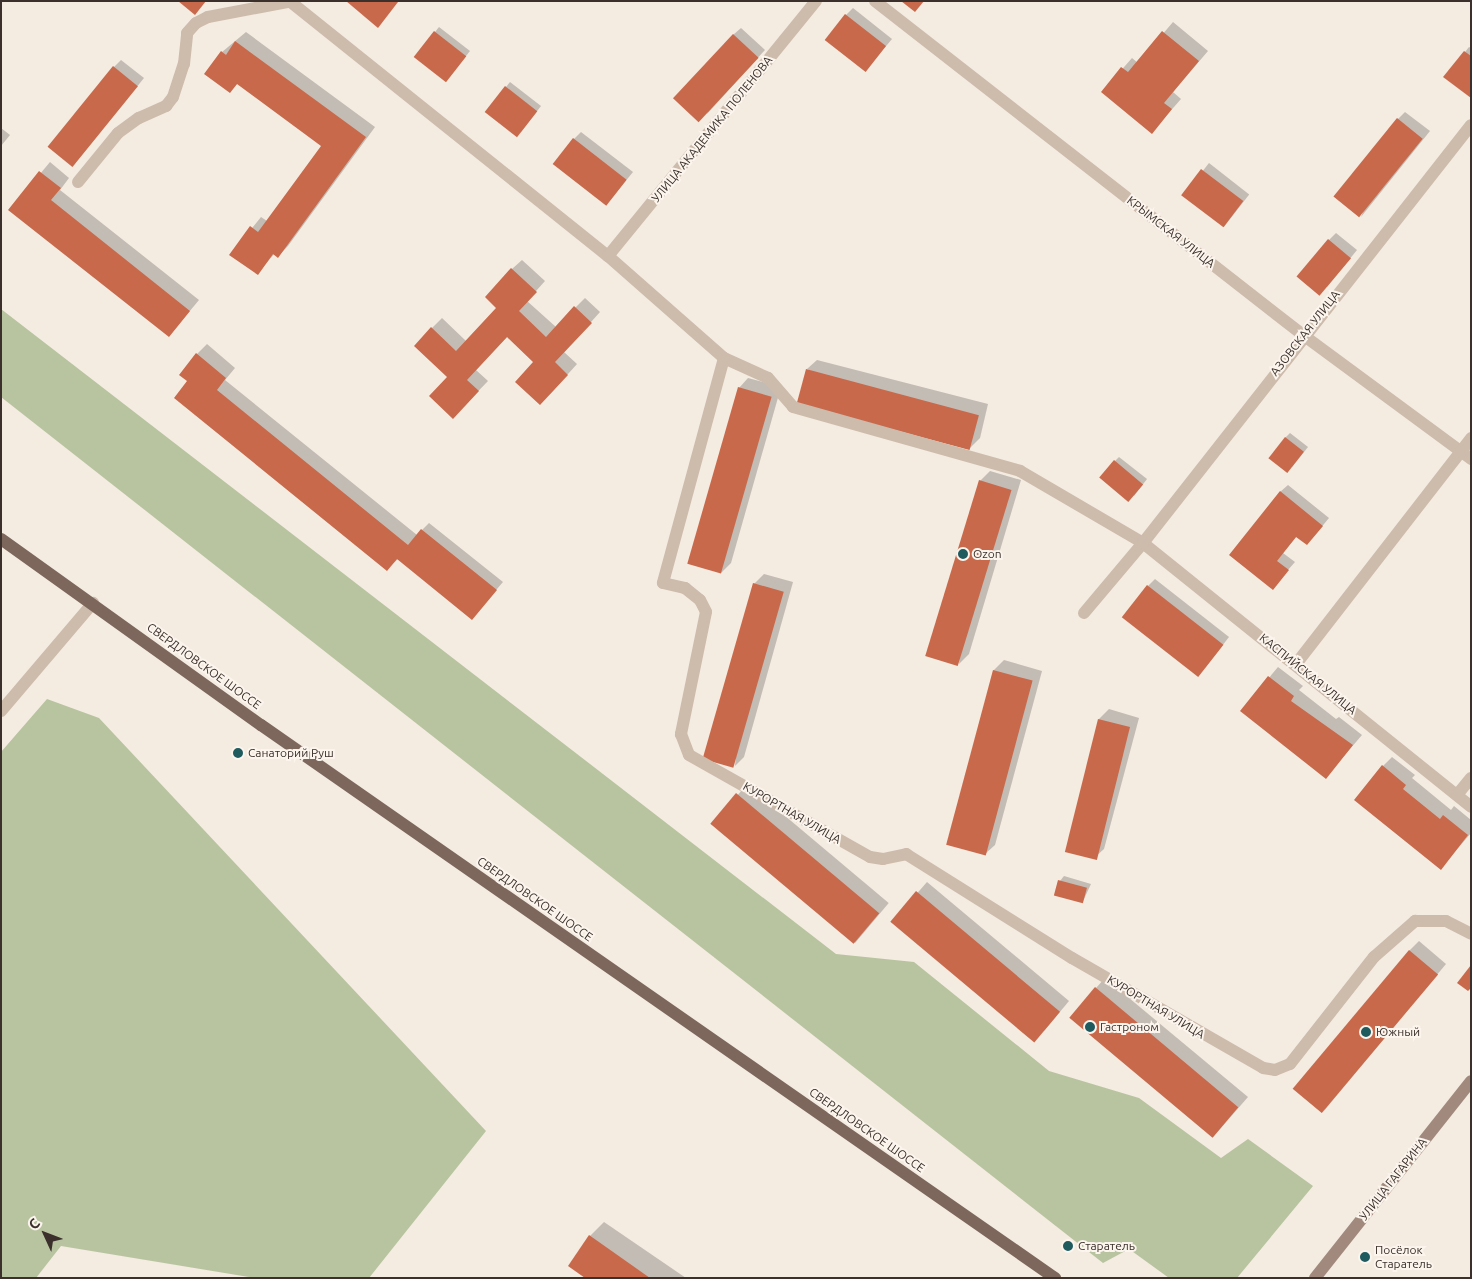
<!DOCTYPE html>
<meta charset="utf-8">
<style>
body{margin:0}
#map{position:relative;width:1472px;height:1279px;overflow:hidden;background:#f4ebe1;font-family:Ubuntu,sans-serif}
div>[style]{position:absolute}
[style*='--x']{left:calc(var(--x)*1px);top:calc(var(--y)*1px);width:calc(var(--w)*1px);rotate:calc(var(--a)*1deg)}
.green>*{inset:0;background:#b8c4a0}
.shadow>*{inset:0;background:#0003;transform-origin:0 0}
.building>*{inset:0;background:#c8694b;transform-origin:0 0}
.street>*{height:12px;margin:-6px;padding:0 6px;transform-origin:6px;border-radius:6px;background:#cdbbac}
.secondary>*{height:12px;margin:-6px;padding:0 6px;transform-origin:6px;border-radius:6px;background:#a18a7d}
.primary>*{height:12px;margin:-6px;padding:0 6px;transform-origin:6px;border-radius:6px;background:#7d675c}
.dots>*{width:14px;height:14px;translate:-50% -50%;box-sizing:border-box;border:2px solid #fbf5ee;border-radius:50%}
span{translate:-50% -50%;white-space:nowrap;text-align:center;line-height:1.15;-webkit-text-stroke:4px #fbf5ee;paint-order:stroke}
.street-label{font-size:12px;color:#3b302b}
.poi-label{font-size:12px;color:#3b302b}
.left{translate:0 -50%;text-align:left}
.frame{position:absolute;inset:0;border:2px solid #3b302b;pointer-events:none}
.north{position:absolute;left:20px;top:1209px;width:50px;height:50px;-webkit-text-stroke:4px #fbf5ee;paint-order:stroke;rotate:313deg;font-size:14px;font-weight:700;line-height:20px;text-align:center;color:#3b302b}
.north::after{content:'';display:block;margin:auto;width:18px;height:22px;background:#3b302b;clip-path:polygon(50% 0,100% 100%,50% 72%,0 100%)}
</style>
<div id="map">
<div class="green">
<div style="clip-path:polygon(1px 309px,836px 954px,914px 962px,1049px 1071px,1139px 1098px,1221px 1158px,1248px 1139px,1313px 1186px,1237px 1278px,1169px 1278px,1129px 1249px,1103px 1263px,1px 397px)"></div>
<div style="clip-path:polygon(47px 699px,99px 718px,486px 1131px,369px 1278px,255px 1278px,61px 1246px,36px 1278px,1px 1278px,1px 752px)"></div>
</div>
<div class="shadow">
<div style="clip-path:polygon(853px 8px,892px 39px,865px 71px,846px 15px)"></div>
<div style="clip-path:polygon(1173px 22px,1208px 51px,1173px 92px,1181px 99px,1152px 132px,1102px 92px,1132px 58px,1138px 63px)"></div>
<div style="clip-path:polygon(439px 27px,470px 51px,450px 76px,415px 57px)"></div>
<div style="clip-path:polygon(741px 28px,765px 50px,707px 114px,733px 35px)"></div>
<div style="clip-path:polygon(246px 32px,375px 127px,288px 246px,278px 256px,275px 253px,257px 274px,231px 254px,261px 217px,267px 221px,323px 145px,238px 83px,230px 91px,222px 52px)"></div>
<div style="clip-path:polygon(1469px 47px,1471px 48px,1471px 97px,1445px 77px)"></div>
<div style="clip-path:polygon(121px 60px,144px 78px,73px 166px,114px 67px)"></div>
<div style="clip-path:polygon(510px 82px,541px 106px,521px 132px,506px 87px)"></div>
<div style="clip-path:polygon(1405px 112px,1430px 131px,1361px 217px,1398px 119px)"></div>
<div style="clip-path:polygon(1px 128px,10px 135px,1px 146px)"></div>
<div style="clip-path:polygon(581px 132px,633px 172px,606px 205px,574px 139px)"></div>
<div style="clip-path:polygon(50px 162px,69px 178px,60px 190px,199px 300px,169px 336px,10px 210px)"></div>
<div style="left:1209px;top:163px;width:51px;height:41px;rotate:38deg"></div>
<div style="clip-path:polygon(1336px 233px,1357px 250px,1327px 287px,1329px 240px)"></div>
<div style="clip-path:polygon(522px 260px,545px 281px,527px 301px,556px 327px,585px 298px,600px 312px,564px 352px,577px 364px,550px 394px,535px 362px,508px 336px,476px 370px,488px 381px,463px 407px,432px 328px,442px 318px,466px 341px,498px 307px,512px 269px)"></div>
<div style="clip-path:polygon(207px 344px,235px 368px,225px 380px,417px 535px,429px 523px,503px 582px,472px 618px,398px 559px,387px 569px,189px 381px,197px 354px)"></div>
<div style="clip-path:polygon(817px 360px,988px 404px,980px 438px,970px 448px,807px 369px)"></div>
<div style="clip-path:polygon(748px 378px,781px 387px,731px 563px,721px 573px,739px 388px)"></div>
<div style="clip-path:polygon(1290px 433px,1308px 447px,1292px 467px,1285px 438px)"></div>
<div style="clip-path:polygon(1119px 457px,1147px 479px,1134px 496px,1115px 461px)"></div>
<div style="clip-path:polygon(990px 471px,1021px 480px,969px 654px,959px 664px,980px 481px)"></div>
<div style="clip-path:polygon(1288px 485px,1329px 518px,1314px 536px,1297px 536px,1283px 553px,1295px 562px,1272px 588px,1280px 492px)"></div>
<div style="clip-path:polygon(764px 574px,793px 582px,744px 757px,735px 766px,754px 584px)"></div>
<div style="clip-path:polygon(1155px 579px,1229px 637px,1205px 668px,1148px 586px)"></div>
<div style="clip-path:polygon(1004px 660px,1042px 671px,995px 845px,985px 854px,994px 670px)"></div>
<div style="clip-path:polygon(1278px 667px,1303px 686px,1299px 690px,1336px 719px,1339px 717px,1362px 735px,1326px 777px,1242px 710px)"></div>
<div style="clip-path:polygon(1109px 709px,1139px 718px,1104px 849px,1094px 858px,1099px 719px)"></div>
<div style="clip-path:polygon(1392px 757px,1415px 775px,1412px 778px,1451px 810px,1454px 806px,1471px 820px,1471px 833px,1441px 868px,1383px 766px)"></div>
<div style="left:747px;top:784px;width:185px;height:52px;rotate:40deg"></div>
<div style="clip-path:polygon(1064px 876px,1091px 884px,1083px 901px,1060px 881px)"></div>
<div style="clip-path:polygon(927px 882px,1069px 1001px,1044px 1031px,892px 922px)"></div>
<div style="clip-path:polygon(1419px 941px,1446px 964px,1323px 1112px,1409px 951px)"></div>
<div style="clip-path:polygon(1105px 978px,1248px 1097px,1213px 1137px,1096px 988px)"></div>
<div style="clip-path:polygon(604px 1222px,686px 1278px,587px 1278px,590px 1236px)"></div>
</div>
<div class="building">
<div style="clip-path:polygon(178px 1px,206px 1px,195px 15px)"></div>
<div style="clip-path:polygon(346px 1px,397px 1px,398px 2px,378px 28px)"></div>
<div style="clip-path:polygon(901px 1px,924px 1px,915px 12px)"></div>
<div style="left:845px;top:14px;width:52px;height:33px;rotate:38deg"></div>
<div style="left:434px;top:31px;width:41px;height:33px;rotate:38deg"></div>
<div style="clip-path:polygon(1162px 31px,1199px 61px,1164px 103px,1172px 109px,1152px 134px,1101px 92px,1121px 67px,1128px 72px)"></div>
<div style="left:733px;top:34px;width:35px;height:88px;rotate:43deg"></div>
<div style="clip-path:polygon(235px 41px,366px 137px,278px 258px,273px 254px,258px 275px,229px 255px,250px 226px,258px 232px,321px 146px,237px 84px,230px 93px,204px 74px,221px 51px,226px 55px)"></div>
<div style="clip-path:polygon(1464px 51px,1471px 56px,1471px 98px,1443px 77px)"></div>
<div style="left:113px;top:66px;width:32px;height:104px;rotate:39deg"></div>
<div style="left:505px;top:86px;width:41px;height:33px;rotate:38deg"></div>
<div style="left:1397px;top:118px;width:33px;height:101px;rotate:39deg"></div>
<div style="left:573px;top:138px;width:68px;height:33px;rotate:38deg"></div>
<div style="left:1201px;top:169px;width:53px;height:33px;rotate:37deg"></div>
<div style="clip-path:polygon(39px 171px,61px 188px,51px 200px,190px 311px,169px 337px,8px 210px)"></div>
<div style="left:1328px;top:239px;width:30px;height:49px;rotate:40deg"></div>
<div style="clip-path:polygon(511px 268px,537px 292px,519px 311px,546px 337px,574px 306px,592px 323px,555px 362px,568px 375px,540px 405px,515px 382px,533px 362px,507px 337px,467px 380px,479px 391px,453px 419px,429px 396px,447px 377px,414px 346px,431px 327px,456px 351px,496px 308px,485px 297px)"></div>
<div style="clip-path:polygon(196px 353px,226px 378px,217px 390px,408px 545px,421px 529px,497px 590px,472px 620px,397px 559px,387px 571px,174px 398px,187px 381px,179px 375px)"></div>
<div style="left:806px;top:369px;width:179px;height:36px;rotate:15deg"></div>
<div style="left:738px;top:387px;width:35px;height:184px;rotate:16deg"></div>
<div style="left:1285px;top:437px;width:24px;height:27px;rotate:38deg"></div>
<div style="left:1114px;top:460px;width:38px;height:23px;rotate:40deg"></div>
<div style="left:979px;top:480px;width:34px;height:184px;rotate:17deg"></div>
<div style="clip-path:polygon(1280px 491px,1323px 526px,1307px 545px,1296px 537px,1277px 561px,1289px 570px,1273px 590px,1229px 555px)"></div>
<div style="left:753px;top:583px;width:32px;height:183px;rotate:16deg"></div>
<div style="left:1147px;top:585px;width:97px;height:41px;rotate:38deg"></div>
<div style="left:993px;top:670px;width:41px;height:181px;rotate:15deg"></div>
<div style="clip-path:polygon(1268px 676px,1294px 696px,1291px 701px,1353px 745px,1326px 779px,1240px 711px)"></div>
<div style="left:1098px;top:719px;width:33px;height:137px;rotate:14deg"></div>
<div style="clip-path:polygon(1382px 765px,1406px 785px,1403px 789px,1440px 819px,1443px 815px,1468px 835px,1441px 870px,1354px 800px)"></div>
<div style="left:736px;top:793px;width:187px;height:40px;rotate:40deg"></div>
<div style="left:1058px;top:880px;width:30px;height:16px;rotate:15deg"></div>
<div style="left:916px;top:891px;width:188px;height:40px;rotate:40deg"></div>
<div style="left:1409px;top:950px;width:38px;height:181px;rotate:40deg"></div>
<div style="clip-path:polygon(1471px 965px,1471px 988px,1468px 991px,1457px 983px)"></div>
<div style="left:1095px;top:987px;width:187px;height:40px;rotate:40deg"></div>
<div style="clip-path:polygon(589px 1235px,650px 1278px,585px 1278px,568px 1266px)"></div>
</div>
<div class="street">
<div style="--x:875;--y:1;--w:543;--a:37.97"></div>
<div style="--x:1303;--y:335;--w:209;--a:36.4"></div>
<div style="--x:292;--y:3;--w:405;--a:38.7"></div>
<div style="--x:608;--y:256;--w:154;--a:41.3"></div>
<div style="--x:724;--y:358;--w:48;--a:24.4"></div>
<div style="--x:768;--y:378;--w:38;--a:49"></div>
<div style="--x:793;--y:407;--w:236;--a:15.7"></div>
<div style="--x:1020;--y:471;--w:143;--a:30.3"></div>
<div style="--x:1143;--y:543;--w:421;--a:38.8"></div>
<div style="--x:78;--y:182;--w:63;--a:-50.8"></div>
<div style="--x:118;--y:133;--w:26;--a:-36"></div>
<div style="--x:139;--y:118;--w:30;--a:-24"></div>
<div style="--x:166;--y:106;--w:11;--a:-52"></div>
<div style="--x:173;--y:97;--w:35;--a:-72"></div>
<div style="--x:184;--y:64;--w:31;--a:-84"></div>
<div style="--x:187;--y:33;--w:13;--a:-48"></div>
<div style="--x:196;--y:23;--w:13;--a:-27"></div>
<div style="--x:208;--y:17;--w:86;--a:-10.7"></div>
<div style="--x:608;--y:256;--w:329;--a:-50.8"></div>
<div style="--x:724;--y:358;--w:233;--a:105.2"></div>
<div style="--x:663;--y:583;--w:23;--a:13"></div>
<div style="--x:685;--y:588;--w:19;--a:39"></div>
<div style="--x:700;--y:600;--w:13;--a:63"></div>
<div style="--x:706;--y:612;--w:125;--a:101.6"></div>
<div style="--x:681;--y:734;--w:22;--a:69"></div>
<div style="--x:689;--y:755;--w:208;--a:29.4"></div>
<div style="--x:870;--y:857;--w:13;--a:9"></div>
<div style="--x:883;--y:859;--w:24;--a:-12"></div>
<div style="--x:906;--y:854;--w:196;--a:32.1"></div>
<div style="--x:1072;--y:958;--w:220;--a:29.9"></div>
<div style="--x:1263;--y:1068;--w:12;--a:9"></div>
<div style="--x:1275;--y:1070;--w:16;--a:-22"></div>
<div style="--x:1290;--y:1064;--w:136;--a:-51.9"></div>
<div style="--x:1374;--y:957;--w:55;--a:-41.3"></div>
<div style="--x:1415;--y:921;--w:31;--a:0"></div>
<div style="--x:1446;--y:921;--w:28;--a:27"></div>
<div style="--x:1084;--y:613;--w:92;--a:-49.9"></div>
<div style="--x:1143;--y:543;--w:531;--a:-51.88"></div>
<div style="--x:1296;--y:664;--w:286;--a:-52.2"></div>
<div style="--x:1;--y:711;--w:142;--a:-49.6"></div>
<div style="--x:1457;--y:795;--w:22;--a:-51"></div>
</div>
<div class="secondary">
<div style="--x:1315;--y:1278;--w:251;--a:-51.6"></div>
</div>
<div class="primary">
<div style="--x:1;--y:539;--w:320;--a:35.6"></div>
<div style="--x:261;--y:725;--w:968;--a:34.86"></div>
</div>
<div class="dots">
<div style="left:963px;top:554px;background:#1f5a5e"></div>
<div style="left:238px;top:753px;background:#1f5a5e"></div>
<div style="left:1090px;top:1027px;background:#1f5a5e"></div>
<div style="left:1366px;top:1032px;background:#1f5a5e"></div>
<div style="left:1068px;top:1246px;background:#1f5a5e"></div>
<div style="left:1365px;top:1257px;background:#1f5a5e"></div>
</div>
<div class="street-label">
<span style="left:712px;top:129px;rotate:-51deg">УЛИЦА АКАДЕМИКА ПОЛЕНОВА</span>
<span style="left:1171px;top:232px;rotate:38deg">КРЫМСКАЯ УЛИЦА</span>
<span style="left:1305px;top:333px;rotate:-52deg">АЗОВСКАЯ УЛИЦА</span>
<span style="left:204px;top:666px;rotate:36deg">СВЕРДЛОВСКОЕ ШОССЕ</span>
<span style="left:1308px;top:674px;rotate:39deg">КАСПИЙСКАЯ УЛИЦА</span>
<span style="left:792px;top:813px;rotate:30deg">КУРОРТНАЯ УЛИЦА</span>
<span style="left:535px;top:899px;rotate:35deg">СВЕРДЛОВСКОЕ ШОССЕ</span>
<span style="left:1156px;top:1007px;rotate:31deg">КУРОРТНАЯ УЛИЦА</span>
<span style="left:867px;top:1130px;rotate:35deg">СВЕРДЛОВСКОЕ ШОССЕ</span>
<span style="left:1393px;top:1179px;rotate:-52deg">УЛИЦА ГАГАРИНА</span>
</div>
<div class="poi-label">
<span class="left" style="left:973px;top:554px">Ozon</span>
<span class="left" style="left:248px;top:753px">Санаторий Руш</span>
<span class="left" style="left:1100px;top:1027px">Гастроном</span>
<span class="left" style="left:1376px;top:1032px">Южный</span>
<span class="left" style="left:1078px;top:1246px">Старатель</span>
<span class="left" style="left:1375px;top:1257px">Посёлок<br>Старатель</span>
</div>
<div class="frame"></div>
<div class="north">С</div>
</div>
